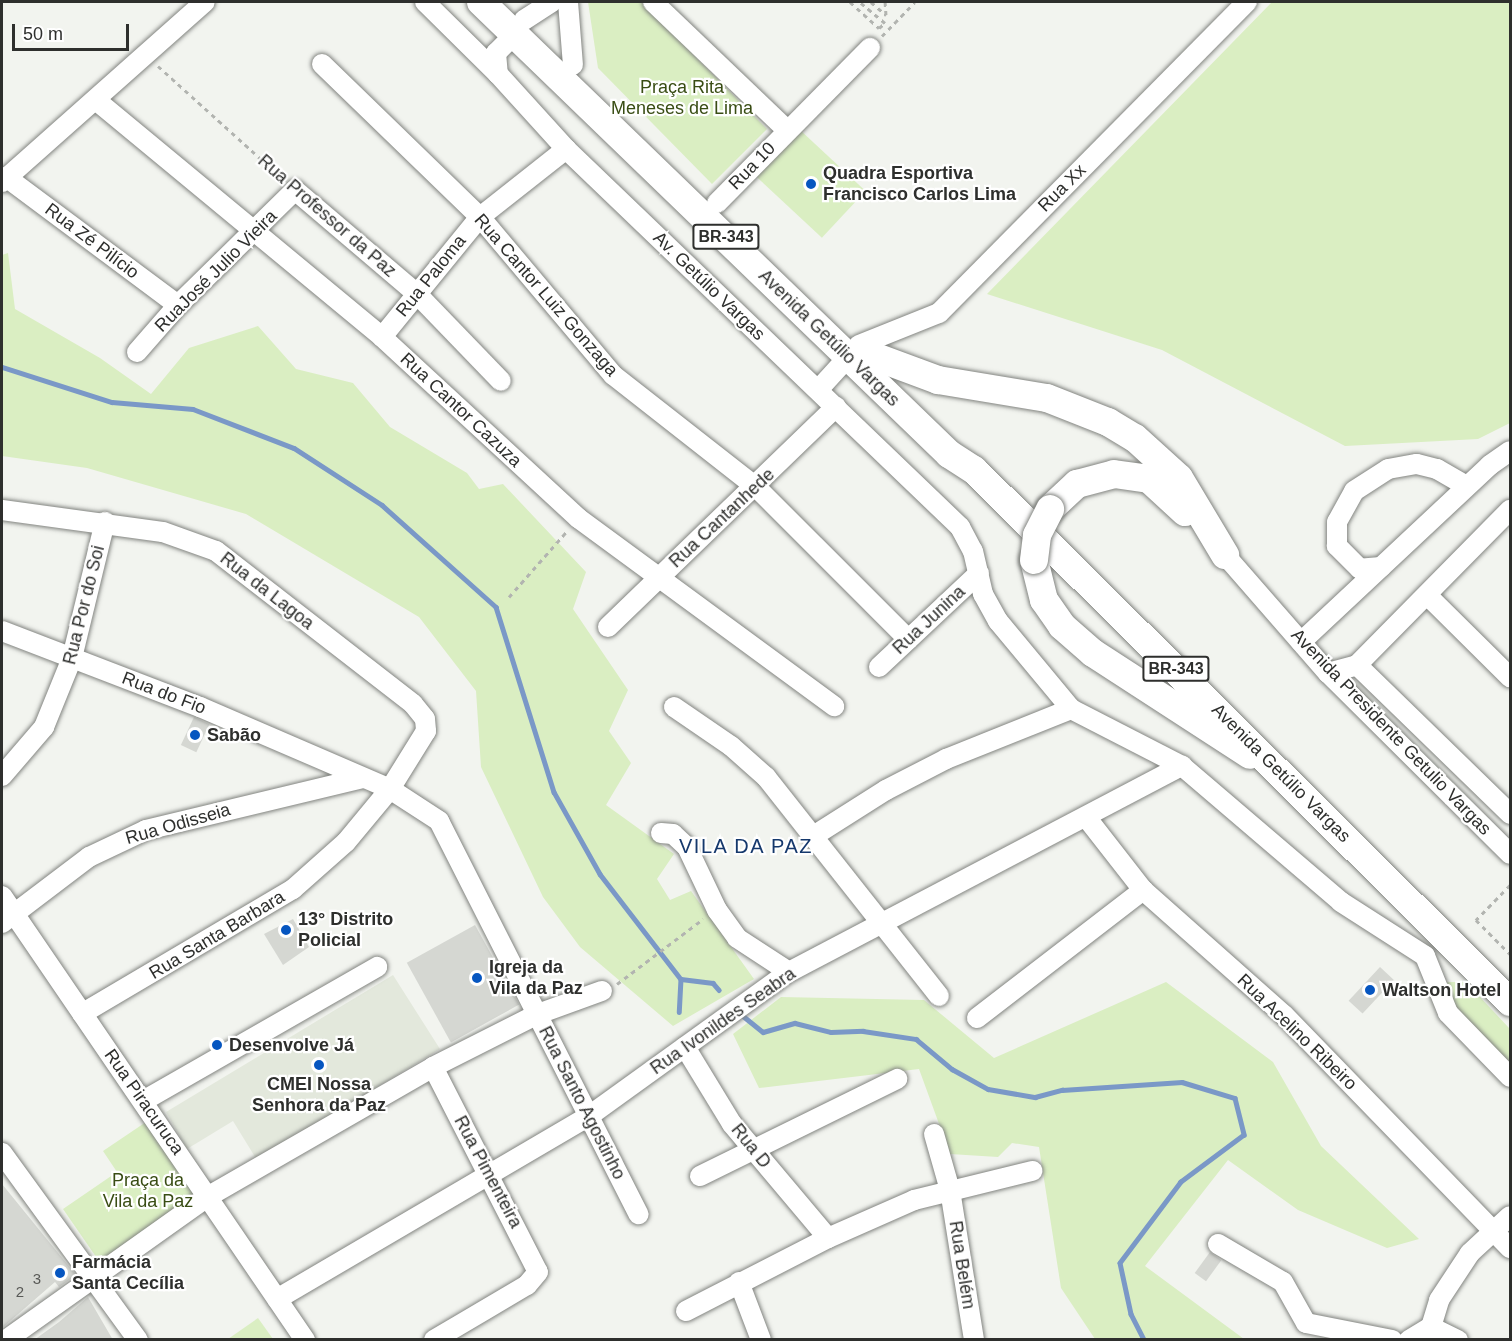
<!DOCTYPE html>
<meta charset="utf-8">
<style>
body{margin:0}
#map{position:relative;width:1512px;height:1341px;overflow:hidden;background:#f2f4ef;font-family:Helvetica,sans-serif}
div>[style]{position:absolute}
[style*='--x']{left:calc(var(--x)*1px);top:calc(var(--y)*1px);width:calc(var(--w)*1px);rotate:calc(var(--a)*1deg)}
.built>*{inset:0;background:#e3e8dc}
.green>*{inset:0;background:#daeec2;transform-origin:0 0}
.stream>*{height:4.5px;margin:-2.25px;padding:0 2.25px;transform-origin:2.25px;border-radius:2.25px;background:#7a98c7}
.building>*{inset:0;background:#d5d7d2;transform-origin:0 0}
.path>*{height:3px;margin-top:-1.5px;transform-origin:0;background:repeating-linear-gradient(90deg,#b2b4b0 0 4.5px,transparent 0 9px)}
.roads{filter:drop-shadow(0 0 2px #828480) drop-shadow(0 0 2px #828480)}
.minor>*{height:20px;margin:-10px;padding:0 10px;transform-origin:10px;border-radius:10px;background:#fff}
.highway>*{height:28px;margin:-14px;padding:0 14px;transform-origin:14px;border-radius:14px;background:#fff}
.bridges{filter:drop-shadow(0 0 2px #828480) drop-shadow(0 0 2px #828480)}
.highway-bridge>*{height:28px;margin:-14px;padding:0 14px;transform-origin:14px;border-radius:14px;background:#fff}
.dots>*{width:16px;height:16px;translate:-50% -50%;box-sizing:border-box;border:3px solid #fff;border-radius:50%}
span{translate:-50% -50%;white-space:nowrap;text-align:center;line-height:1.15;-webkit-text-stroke:4.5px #fff;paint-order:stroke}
.number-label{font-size:15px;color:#585956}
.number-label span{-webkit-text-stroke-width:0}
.shield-label span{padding:2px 4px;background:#fff;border:2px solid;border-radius:4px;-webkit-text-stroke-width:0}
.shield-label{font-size:16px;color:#2e2f2d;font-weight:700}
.park-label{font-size:18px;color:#394d14}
.street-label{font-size:18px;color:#2e2f2d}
.poi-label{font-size:18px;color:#2e2f2d;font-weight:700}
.left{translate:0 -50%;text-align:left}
.neighbourhood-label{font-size:20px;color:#15386c;letter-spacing:1.5px}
.frame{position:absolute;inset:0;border:3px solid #2e2f2d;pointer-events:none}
.scale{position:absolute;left:12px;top:24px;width:117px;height:27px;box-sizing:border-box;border:3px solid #2e2f2d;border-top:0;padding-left:8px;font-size:18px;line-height:21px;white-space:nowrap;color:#2e2f2d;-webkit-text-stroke:4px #fff;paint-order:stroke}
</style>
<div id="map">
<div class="built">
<div style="clip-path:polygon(393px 975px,440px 1049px,257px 1160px,233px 1121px,187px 1149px,166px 1112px)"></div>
</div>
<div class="green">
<div style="clip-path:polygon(588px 2px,641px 2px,767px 129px,712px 184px,598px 68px)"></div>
<div style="clip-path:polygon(1272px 2px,1510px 2px,1510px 423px,1478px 439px,1345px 446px,1162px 350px,987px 294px)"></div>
<div style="left:799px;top:129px;width:91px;height:64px;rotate:43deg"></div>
<div style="clip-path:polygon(8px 253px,15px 309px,100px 358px,151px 394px,189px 348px,258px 326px,296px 369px,353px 383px,390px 427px,467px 473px,479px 489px,503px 484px,586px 572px,573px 609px,628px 690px,609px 731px,631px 763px,606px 805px,674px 854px,657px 879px,670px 900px,691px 891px,754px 979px,673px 1026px,580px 947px,543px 897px,481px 767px,476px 691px,419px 617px,246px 514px,87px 468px,2px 456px,2px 255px)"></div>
<div style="clip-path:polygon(1166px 982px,1273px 1062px,1321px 1146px,1419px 1239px,1387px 1248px,1298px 1210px,1228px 1160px,1145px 1266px,1244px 1339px,1095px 1339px,1061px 1288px,1039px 1147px,1012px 1143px,998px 1157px,950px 1154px,919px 1069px,759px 1088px,733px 1034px,781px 997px,924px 1000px,994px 1058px)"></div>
<div style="clip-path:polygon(1448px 982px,1466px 982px,1510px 1029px,1510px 1067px,1454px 1012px,1443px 985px)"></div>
<div style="clip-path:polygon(146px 1122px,200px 1201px,103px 1267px,63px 1209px,117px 1172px,103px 1151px)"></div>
<div style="clip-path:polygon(258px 1318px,273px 1339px,228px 1339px)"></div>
</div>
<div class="stream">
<div style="--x:2;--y:367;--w:115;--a:17.7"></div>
<div style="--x:112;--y:402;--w:81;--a:4.9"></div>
<div style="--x:193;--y:409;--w:108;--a:21.1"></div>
<div style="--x:294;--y:448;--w:105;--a:32.9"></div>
<div style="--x:382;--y:505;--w:153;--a:41.8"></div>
<div style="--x:496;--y:607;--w:194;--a:72.6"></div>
<div style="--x:554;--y:792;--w:94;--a:60.7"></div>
<div style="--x:600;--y:874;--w:133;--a:52.4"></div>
<div style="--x:681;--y:979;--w:33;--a:93"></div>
<div style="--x:681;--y:979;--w:32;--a:7"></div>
<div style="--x:713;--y:983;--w:9;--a:49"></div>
<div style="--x:742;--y:1015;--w:27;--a:39"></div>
<div style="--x:763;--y:1032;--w:33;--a:-16"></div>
<div style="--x:795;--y:1023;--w:37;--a:14"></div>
<div style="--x:831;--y:1032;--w:32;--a:-2"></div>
<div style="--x:863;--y:1031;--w:54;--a:8.6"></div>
<div style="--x:916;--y:1039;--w:47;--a:39.8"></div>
<div style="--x:952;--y:1069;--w:41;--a:29.1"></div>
<div style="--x:988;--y:1089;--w:48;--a:9.7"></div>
<div style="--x:1035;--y:1097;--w:28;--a:-15"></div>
<div style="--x:1062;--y:1090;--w:120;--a:-3.8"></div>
<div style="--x:1182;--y:1082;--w:55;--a:16.8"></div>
<div style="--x:1235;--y:1098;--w:38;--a:76"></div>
<div style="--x:1244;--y:1135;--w:79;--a:143.3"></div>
<div style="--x:1181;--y:1182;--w:101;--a:127"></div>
<div style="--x:1120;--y:1263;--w:52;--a:77.8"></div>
<div style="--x:1131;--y:1314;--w:29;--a:63"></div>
</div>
<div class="building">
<div style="left:194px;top:717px;width:17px;height:31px;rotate:25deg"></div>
<div style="clip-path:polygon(293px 919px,309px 947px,283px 965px,264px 934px)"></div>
<div style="left:475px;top:925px;width:91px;height:78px;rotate:61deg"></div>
<div style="left:1380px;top:967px;width:19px;height:46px;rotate:43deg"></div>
<div style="clip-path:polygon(2px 1184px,76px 1275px,59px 1287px,55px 1282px,2px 1328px)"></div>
<div style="left:1210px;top:1252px;width:14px;height:26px;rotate:36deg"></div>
<div style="clip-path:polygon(88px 1297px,113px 1340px,34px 1340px,59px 1322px)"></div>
</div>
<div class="path">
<div style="--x:850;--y:2;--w:39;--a:42"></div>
<div style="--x:879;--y:28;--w:8;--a:-40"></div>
<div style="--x:885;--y:23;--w:33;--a:-140"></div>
<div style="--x:871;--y:2;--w:20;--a:41"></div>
<div style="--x:886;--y:15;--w:13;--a:-94"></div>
<div style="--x:882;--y:36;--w:47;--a:-45.9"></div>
<div style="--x:158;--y:66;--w:169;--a:42.1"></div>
<div style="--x:509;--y:597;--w:88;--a:-48.7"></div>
<div style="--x:1510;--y:885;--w:49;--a:134.2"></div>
<div style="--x:1476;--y:920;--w:48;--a:45"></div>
<div style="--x:617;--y:984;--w:108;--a:-37.1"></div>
</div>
<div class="roads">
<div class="minor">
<div style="--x:425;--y:2;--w:103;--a:44.6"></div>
<div style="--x:568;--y:2;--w:63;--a:85.5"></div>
<div style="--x:653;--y:2;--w:185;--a:43.7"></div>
<div style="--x:524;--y:20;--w:33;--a:-33"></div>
<div style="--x:515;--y:34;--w:27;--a:135"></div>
<div style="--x:496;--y:53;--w:21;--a:85"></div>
<div style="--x:498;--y:74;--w:101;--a:47.8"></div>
<div style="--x:566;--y:149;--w:546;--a:43.81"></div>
<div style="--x:960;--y:527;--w:27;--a:62"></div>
<div style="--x:973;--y:551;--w:44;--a:76.9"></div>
<div style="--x:983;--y:594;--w:31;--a:61"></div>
<div style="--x:998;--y:621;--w:114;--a:50.3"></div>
<div style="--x:1071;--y:709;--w:125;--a:27.2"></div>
<div style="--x:1182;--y:766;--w:209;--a:40.5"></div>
<div style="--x:1341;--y:902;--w:100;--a:32.7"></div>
<div style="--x:1425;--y:956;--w:61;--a:68"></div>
<div style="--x:1448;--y:1013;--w:89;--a:45.9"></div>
<div style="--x:322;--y:64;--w:220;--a:44.1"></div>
<div style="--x:480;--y:217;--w:207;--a:49.9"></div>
<div style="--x:613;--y:375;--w:183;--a:38.1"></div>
<div style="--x:757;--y:488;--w:214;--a:45"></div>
<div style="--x:97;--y:101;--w:370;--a:39.6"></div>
<div style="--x:382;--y:337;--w:267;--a:42.7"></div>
<div style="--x:578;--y:518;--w:318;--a:36.3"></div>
<div style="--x:6;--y:177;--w:214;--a:36.7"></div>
<div style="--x:2;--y:182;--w:271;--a:-41.6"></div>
<div style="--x:717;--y:203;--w:218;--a:-45.4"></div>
<div style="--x:382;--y:337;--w:155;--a:-50.8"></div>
<div style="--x:480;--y:217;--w:110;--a:-38.3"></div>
<div style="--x:859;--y:345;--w:86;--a:-21.8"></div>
<div style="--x:939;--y:313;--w:438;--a:-45.3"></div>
<div style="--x:137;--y:352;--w:62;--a:-48.9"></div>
<div style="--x:178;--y:305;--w:164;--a:-44.5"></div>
<div style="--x:295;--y:190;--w:159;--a:40.4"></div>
<div style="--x:416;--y:293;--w:122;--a:46"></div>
<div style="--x:818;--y:390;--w:46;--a:-47.6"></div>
<div style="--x:2;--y:510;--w:162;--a:7.8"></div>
<div style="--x:163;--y:532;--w:56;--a:19.7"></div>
<div style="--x:216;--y:551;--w:249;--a:37.8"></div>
<div style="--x:413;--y:704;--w:19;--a:51"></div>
<div style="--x:425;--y:719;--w:12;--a:85"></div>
<div style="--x:426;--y:731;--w:68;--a:121.8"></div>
<div style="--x:390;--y:789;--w:69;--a:129.7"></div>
<div style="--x:346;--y:842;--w:71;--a:138.4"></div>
<div style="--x:293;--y:889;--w:245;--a:149.4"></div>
<div style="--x:1225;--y:555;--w:157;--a:48.9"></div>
<div style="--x:1328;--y:673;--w:257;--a:44.8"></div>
<div style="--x:1381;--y:567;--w:21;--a:175"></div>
<div style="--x:1360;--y:569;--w:33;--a:-135"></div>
<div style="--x:1337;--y:546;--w:24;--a:-90"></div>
<div style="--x:1337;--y:522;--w:35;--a:-61"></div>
<div style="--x:1354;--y:491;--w:40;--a:-32.9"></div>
<div style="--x:1388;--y:469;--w:29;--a:-10"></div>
<div style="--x:1417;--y:464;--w:21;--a:14"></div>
<div style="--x:1437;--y:469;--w:34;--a:30"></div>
<div style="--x:1427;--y:595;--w:117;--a:44.7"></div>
<div style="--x:608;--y:627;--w:317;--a:-44"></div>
<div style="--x:2;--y:631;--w:212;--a:21"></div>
<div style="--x:200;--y:707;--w:207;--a:23.3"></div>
<div style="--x:390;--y:789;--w:59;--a:33.1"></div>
<div style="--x:439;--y:821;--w:441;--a:63.1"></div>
<div style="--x:1301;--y:642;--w:259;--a:-43.1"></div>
<div style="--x:1490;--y:465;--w:24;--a:-35"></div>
<div style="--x:1357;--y:665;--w:214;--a:44.2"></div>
<div style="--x:879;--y:667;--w:137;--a:-43.2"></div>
<div style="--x:1328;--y:673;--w:30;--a:-15"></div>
<div style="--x:1357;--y:665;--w:218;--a:-45.4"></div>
<div style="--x:674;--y:707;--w:69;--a:34.4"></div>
<div style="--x:731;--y:746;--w:47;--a:41.5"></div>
<div style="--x:766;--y:777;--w:279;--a:51.7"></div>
<div style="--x:2;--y:776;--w:65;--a:-49.4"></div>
<div style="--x:44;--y:727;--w:74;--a:-67.9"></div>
<div style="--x:72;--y:658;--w:140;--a:-76.4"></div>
<div style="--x:1086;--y:817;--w:93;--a:52"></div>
<div style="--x:1143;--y:890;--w:188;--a:41.6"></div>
<div style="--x:1284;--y:1015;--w:325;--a:45.9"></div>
<div style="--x:661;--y:833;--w:12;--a:5"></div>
<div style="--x:673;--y:834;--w:19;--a:43"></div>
<div style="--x:687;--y:847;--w:70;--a:64.5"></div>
<div style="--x:717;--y:910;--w:34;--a:54"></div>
<div style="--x:737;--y:938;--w:62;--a:33.2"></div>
<div style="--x:815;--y:835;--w:84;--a:-32.4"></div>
<div style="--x:886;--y:790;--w:68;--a:-27.3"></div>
<div style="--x:946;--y:759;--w:135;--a:-21.8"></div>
<div style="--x:2;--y:896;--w:538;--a:55.69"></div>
<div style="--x:2;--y:923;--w:109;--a:-37.2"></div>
<div style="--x:89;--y:857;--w:63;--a:-25.3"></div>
<div style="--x:146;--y:830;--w:223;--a:-13.5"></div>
<div style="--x:977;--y:1018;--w:210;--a:-37.6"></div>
<div style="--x:685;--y:1047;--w:90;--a:58.6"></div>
<div style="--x:732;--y:1124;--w:149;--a:49.9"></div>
<div style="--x:433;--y:1067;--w:230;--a:62.9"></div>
<div style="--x:538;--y:1272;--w:17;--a:130"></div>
<div style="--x:527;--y:1285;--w:108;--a:149.4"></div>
<div style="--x:143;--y:1101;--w:270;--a:-29.8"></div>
<div style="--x:934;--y:1134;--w:58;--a:74.1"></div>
<div style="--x:950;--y:1190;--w:152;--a:80.9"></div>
<div style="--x:2;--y:1153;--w:231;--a:54"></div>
<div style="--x:700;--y:1176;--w:220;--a:-26.2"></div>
<div style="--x:1218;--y:1244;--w:75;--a:30.3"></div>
<div style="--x:1283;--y:1282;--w:47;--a:60.7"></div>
<div style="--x:1306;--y:1323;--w:88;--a:11.2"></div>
<div style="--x:739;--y:1282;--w:62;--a:69.2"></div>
<div style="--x:277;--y:1299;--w:362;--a:-30.4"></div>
<div style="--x:589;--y:1116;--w:246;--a:-35.8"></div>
<div style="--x:789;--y:972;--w:444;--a:-27.7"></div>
<div style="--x:686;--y:1311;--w:160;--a:-27.2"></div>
<div style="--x:828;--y:1238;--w:94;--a:-23.8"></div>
<div style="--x:914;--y:1200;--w:122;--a:-13.8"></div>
<div style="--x:1431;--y:1327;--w:28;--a:-73"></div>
<div style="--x:1439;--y:1300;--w:56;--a:-56.6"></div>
<div style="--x:1470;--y:1253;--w:54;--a:-42.8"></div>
<div style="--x:1431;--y:1327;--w:30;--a:26"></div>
<div style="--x:6;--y:1340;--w:249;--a:-35.4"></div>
<div style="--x:209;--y:1196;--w:258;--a:-29.9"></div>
<div style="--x:433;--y:1067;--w:118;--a:-26.8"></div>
<div style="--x:538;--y:1014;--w:68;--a:-19.8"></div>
<div style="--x:1409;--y:1340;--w:26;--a:-31"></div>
</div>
<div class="highway">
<div style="--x:481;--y:2;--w:651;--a:44"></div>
<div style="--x:949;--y:454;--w:30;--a:33"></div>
<div style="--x:974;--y:470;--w:755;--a:44.79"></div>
<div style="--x:868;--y:354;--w:75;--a:20.4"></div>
<div style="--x:938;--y:380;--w:110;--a:9.4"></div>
<div style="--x:1047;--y:398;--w:66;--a:21.5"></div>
<div style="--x:1108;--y:422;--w:31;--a:31"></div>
<div style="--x:1135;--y:438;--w:59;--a:42.3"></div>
<div style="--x:1179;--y:478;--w:90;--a:59.1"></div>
<div style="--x:1050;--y:509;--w:37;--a:-43"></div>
<div style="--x:1077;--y:484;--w:38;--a:-15"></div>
<div style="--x:1114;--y:474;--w:35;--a:8"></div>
<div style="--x:1149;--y:479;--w:49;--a:42.5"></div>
<div style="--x:1034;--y:560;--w:41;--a:76"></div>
<div style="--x:1044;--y:600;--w:32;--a:55"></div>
<div style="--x:1062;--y:626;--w:41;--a:41.1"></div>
<div style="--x:1093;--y:653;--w:187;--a:33"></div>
</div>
</div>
<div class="bridges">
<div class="highway-bridge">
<div style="--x:1034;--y:560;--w:25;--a:-83"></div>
<div style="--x:1037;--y:535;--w:29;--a:-63"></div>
</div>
</div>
<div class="dots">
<div style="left:811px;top:184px;background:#0656c0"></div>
<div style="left:195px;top:735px;background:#0656c0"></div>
<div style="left:286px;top:930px;background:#0656c0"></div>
<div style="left:477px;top:978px;background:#0656c0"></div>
<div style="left:1370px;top:990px;background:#0656c0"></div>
<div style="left:217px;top:1045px;background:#0656c0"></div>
<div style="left:319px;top:1065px;background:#0656c0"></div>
<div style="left:60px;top:1273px;background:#0656c0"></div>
</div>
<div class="number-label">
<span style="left:37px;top:1279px">3</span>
<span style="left:20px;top:1292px">2</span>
</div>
<div class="shield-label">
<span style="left:726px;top:237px">BR-343</span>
<span style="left:1176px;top:669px">BR-343</span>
</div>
<div class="park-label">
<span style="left:682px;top:98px">Praça Rita<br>Meneses de Lima</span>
<span style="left:148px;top:1191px">Praça da<br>Vila da Paz</span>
</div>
<div class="street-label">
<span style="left:752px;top:166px;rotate:-46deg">Rua 10</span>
<span style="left:1062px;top:188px;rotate:-45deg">Rua Xx</span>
<span style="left:327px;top:216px;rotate:41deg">Rua Professor da Paz</span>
<span style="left:92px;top:241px;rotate:37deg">Rua Zé Pilício</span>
<span style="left:216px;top:271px;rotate:-45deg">RuaJosé Julio Vieira</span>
<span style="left:431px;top:276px;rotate:-51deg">Rua Paloma</span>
<span style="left:709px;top:286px;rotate:44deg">Av. Getúlio Vargas</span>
<span style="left:546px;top:295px;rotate:49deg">Rua Cantor Luiz Gonzaga</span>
<span style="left:829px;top:338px;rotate:44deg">Avenida Getúlio Vargas</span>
<span style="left:461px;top:410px;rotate:43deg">Rua Cantor Cazuza</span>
<span style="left:722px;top:518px;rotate:-43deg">Rua Cantanhede</span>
<span style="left:267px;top:591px;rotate:38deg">Rua da Lagoa</span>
<span style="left:84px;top:605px;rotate:-76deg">Rua Por do Soi</span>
<span style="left:929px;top:620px;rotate:-43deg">Rua Junina</span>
<span style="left:164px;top:693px;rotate:21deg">Rua do Fio</span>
<span style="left:1391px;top:732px;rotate:46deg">Avenida Presidente Getulio Vargas</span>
<span style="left:1281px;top:773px;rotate:45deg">Avenida Getúlio Vargas</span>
<span style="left:178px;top:824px;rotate:-16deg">Rua Odisseia</span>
<span style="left:217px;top:935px;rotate:-31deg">Rua Santa Barbara</span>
<span style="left:723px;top:1021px;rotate:-35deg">Rua Ivonildes Seabra</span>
<span style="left:1297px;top:1032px;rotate:44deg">Rua Acelino Ribeiro</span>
<span style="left:144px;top:1102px;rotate:55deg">Rua Piracuruca</span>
<span style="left:582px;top:1103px;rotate:63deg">Rua Santo Agostinho</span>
<span style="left:751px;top:1146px;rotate:51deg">Rua D</span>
<span style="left:488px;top:1172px;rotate:62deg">Rua Pimenteira</span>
<span style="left:962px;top:1265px;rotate:81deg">Rua Belém</span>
</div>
<div class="poi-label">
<span class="left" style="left:823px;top:184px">Quadra Esportiva<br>Francisco Carlos Lima</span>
<span class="left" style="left:207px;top:735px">Sabão</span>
<span class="left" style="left:298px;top:930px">13° Distrito<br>Policial</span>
<span class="left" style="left:489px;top:978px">Igreja da<br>Vila da Paz</span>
<span class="left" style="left:1382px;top:990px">Waltson Hotel</span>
<span class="left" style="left:229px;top:1045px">Desenvolve Já</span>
<span style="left:319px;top:1095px">CMEI Nossa<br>Senhora da Paz</span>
<span class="left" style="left:72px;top:1273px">Farmácia<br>Santa Cecília</span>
</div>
<div class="neighbourhood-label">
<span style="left:746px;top:846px">VILA DA PAZ</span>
</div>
<div class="frame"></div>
<div class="scale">50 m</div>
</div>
